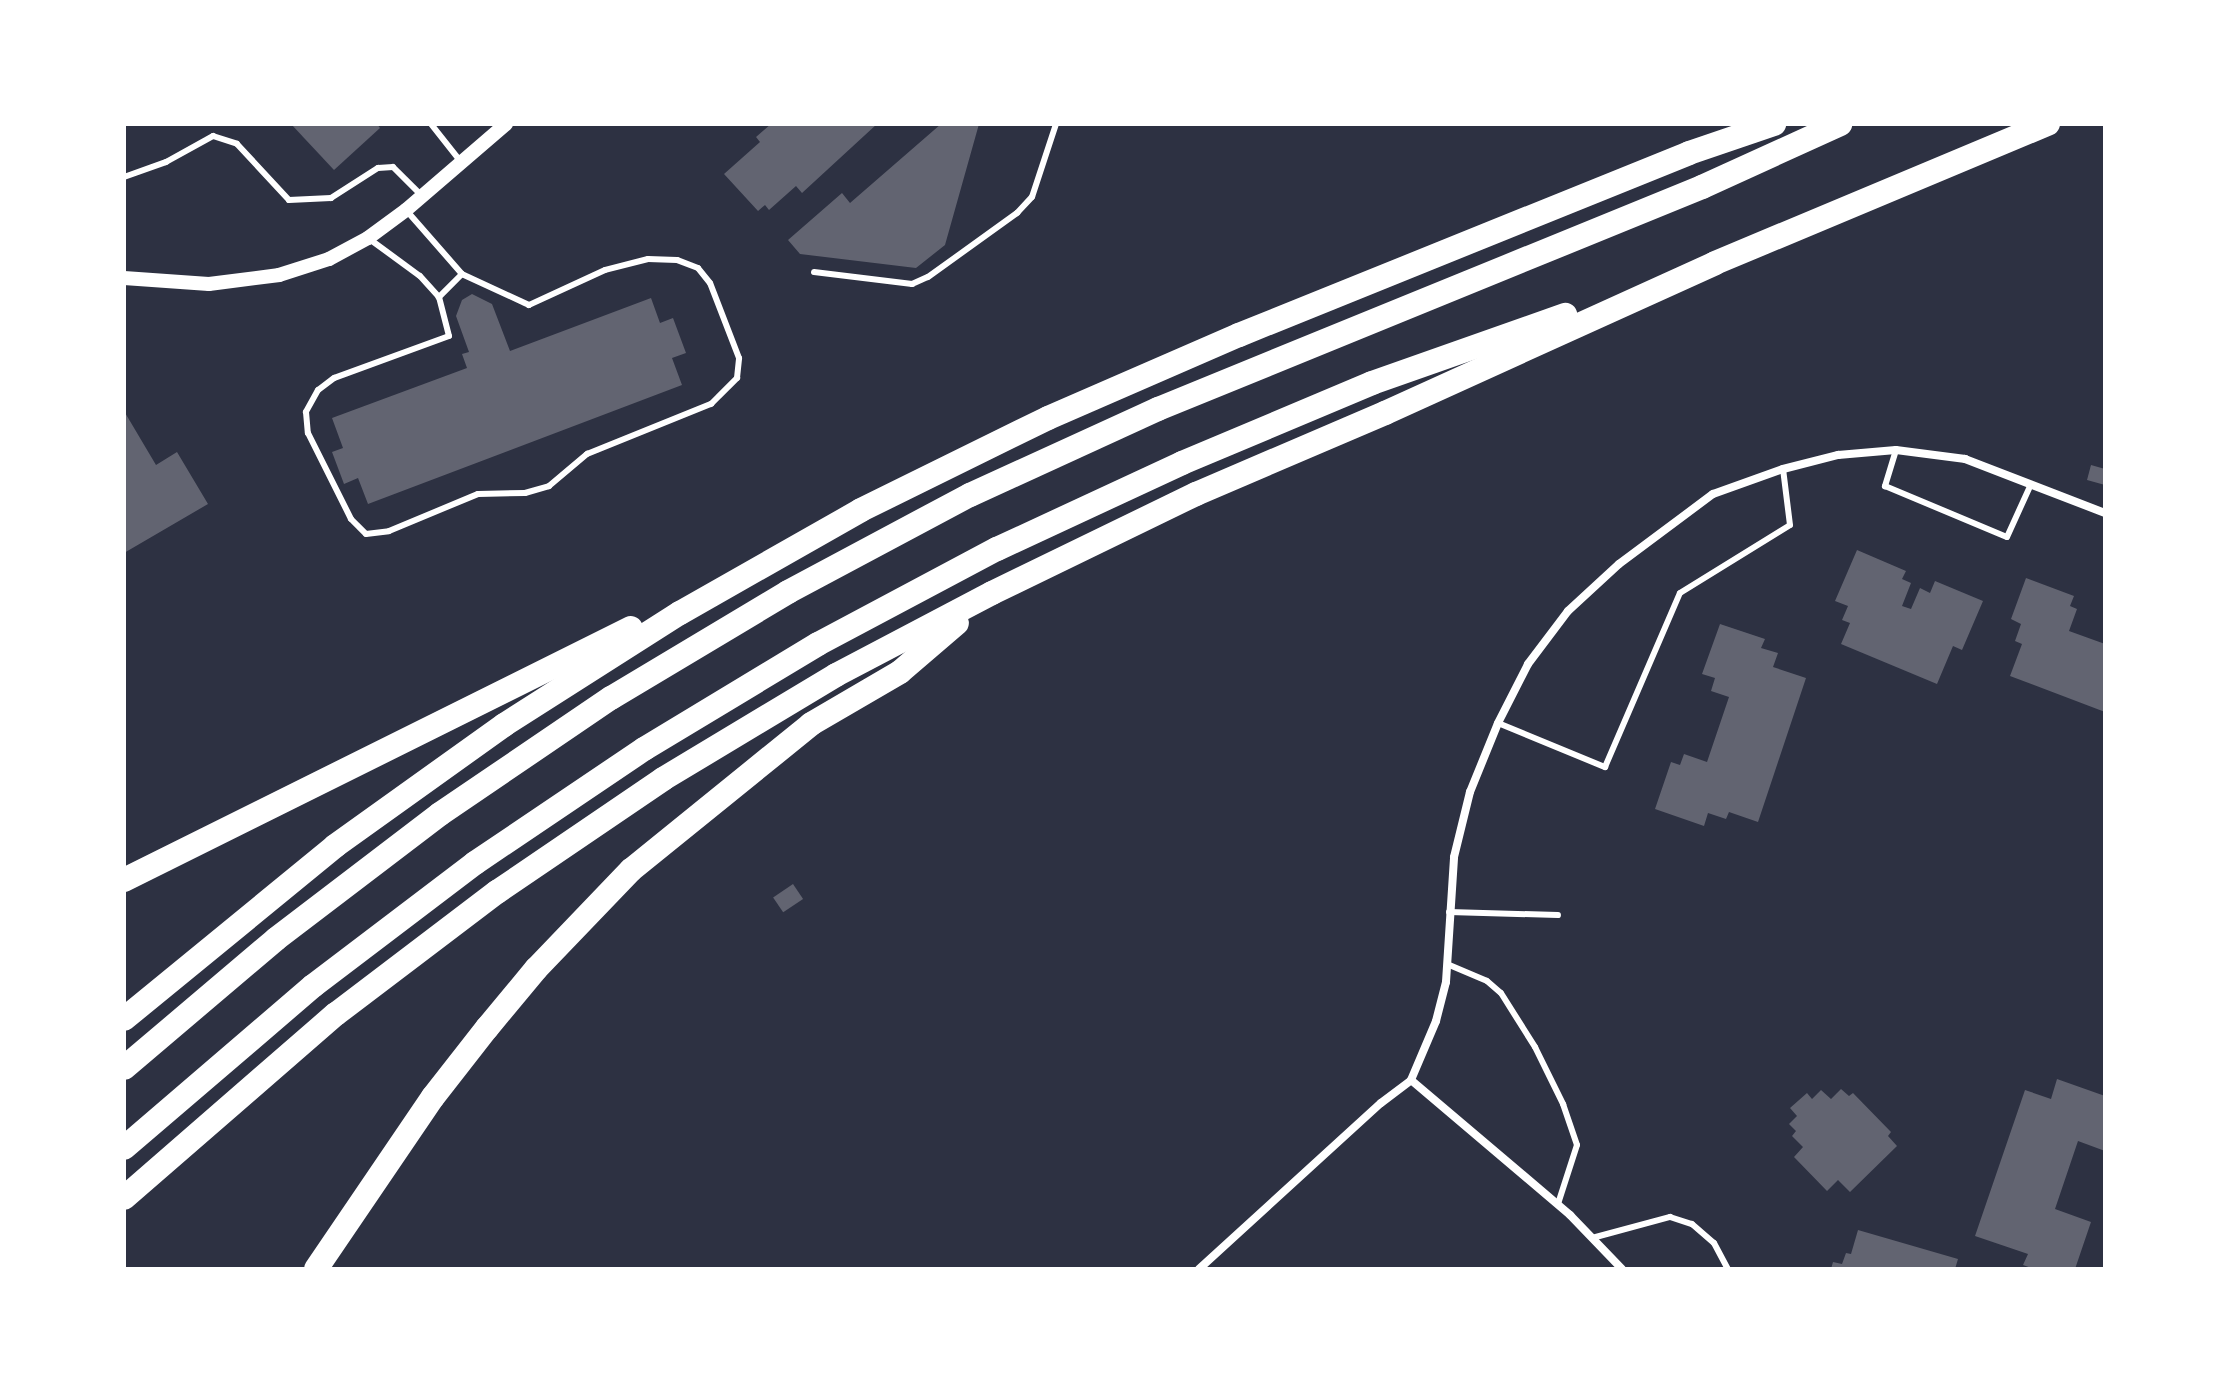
<!DOCTYPE html>
<style>
body{margin:0}
#map{position:relative;width:2229px;height:1393px;overflow:hidden;background:#2d3142;font-family:Literata,serif}
div>[style]{position:absolute}
[style*='--x']{left:calc(var(--x)*1px);top:calc(var(--y)*1px);width:calc(var(--w)*1px);rotate:calc(var(--a)*1deg)}
.building>*{inset:0;background:#626471;transform-origin:0 0}
.service>*{height:6px;margin:-3px;padding:0 3px;transform-origin:3px;border-radius:3px;background:#fff}
.minor>*{height:8px;margin:-4px;padding:0 4px;transform-origin:4px;border-radius:4px;background:#fff}
.tertiary>*{height:14px;margin:-7px;padding:0 7px;transform-origin:7px;border-radius:7px;background:#fff}
.motorway>*{height:24px;margin:-12px;padding:0 12px;transform-origin:12px;border-radius:12px;background:#fff}
span{translate:-50% -50%;white-space:nowrap;text-align:center;line-height:1.15;-webkit-text-stroke:8px #fff;paint-order:stroke}
.frame{position:absolute;inset:0;border:126px solid #fff;pointer-events:none}
</style>
<div id="map">
<div class="building">
<div style="clip-path:polygon(291px 124px,377px 124px,380px 128px,334px 170px)"></div>
<div style="clip-path:polygon(771px 124px,877px 124px,802px 193px,796px 186px,769px 210px,765px 205px,758px 211px,724px 174px,760px 142px,756px 137px)"></div>
<div style="clip-path:polygon(941px 124px,979px 124px,945px 245px,916px 268px,800px 254px,788px 240px,842px 193px,850px 203px)"></div>
<div style="clip-path:polygon(472px 294px,492px 304px,510px 351px,651px 298px,660px 323px,673px 318px,686px 353px,672px 358px,682px 385px,368px 504px,358px 478px,344px 484px,332px 452px,343px 448px,332px 418px,467px 368px,462px 354px,469px 352px,456px 316px,462px 300px)"></div>
<div style="clip-path:polygon(124px 411px,156px 465px,177px 452px,208px 504px,124px 553px)"></div>
<div style="clip-path:polygon(2091px 465px,2105px 469px,2105px 485px,2087px 480px)"></div>
<div style="clip-path:polygon(1857px 550px,1906px 571px,1902px 579px,1911px 583px,1902px 606px,1911px 609px,1920px 588px,1930px 593px,1935px 581px,1983px 601px,1962px 650px,1953px 646px,1937px 684px,1841px 644px,1850px 623px,1842px 620px,1848px 606px,1835px 601px)"></div>
<div style="clip-path:polygon(2026px 578px,2074px 596px,2070px 606px,2077px 609px,2069px 631px,2105px 644px,2105px 712px,2010px 676px,2022px 644px,2015px 641px,2021px 624px,2011px 619px)"></div>
<div style="clip-path:polygon(1720px 624px,1765px 639px,1761px 648px,1778px 653px,1773px 667px,1806px 678px,1758px 822px,1729px 812px,1726px 819px,1708px 813px,1704px 826px,1655px 809px,1671px 762px,1680px 765px,1684px 754px,1707px 762px,1729px 697px,1711px 691px,1715px 678px,1702px 674px)"></div>
<div style="left:793px;top:884px;width:18px;height:24px;rotate:56deg"></div>
<div style="clip-path:polygon(2057px 1079px,2105px 1096px,2105px 1151px,2078px 1141px,2055px 1209px,2091px 1222px,2075px 1269px,2034px 1269px,2023px 1265px,2028px 1254px,1975px 1236px,2025px 1090px,2051px 1099px)"></div>
<div style="clip-path:polygon(1841px 1089px,1849px 1096px,1853px 1093px,1891px 1132px,1888px 1136px,1897px 1146px,1850px 1192px,1838px 1180px,1827px 1191px,1794px 1157px,1803px 1147px,1792px 1136px,1796px 1131px,1789px 1124px,1797px 1116px,1790px 1108px,1807px 1093px,1812px 1099px,1821px 1090px,1831px 1099px)"></div>
<div style="clip-path:polygon(1858px 1230px,1958px 1259px,1955px 1269px,1831px 1269px,1833px 1262px,1842px 1264px,1846px 1253px,1851px 1254px)"></div>
</div>
<div class="service">
<div style="--x:431;--y:124;--w:48;--a:51.7"></div>
<div style="--x:124;--y:177;--w:45;--a:-19.7"></div>
<div style="--x:166;--y:162;--w:54;--a:-29"></div>
<div style="--x:213;--y:136;--w:25;--a:18"></div>
<div style="--x:237;--y:144;--w:76;--a:47.1"></div>
<div style="--x:289;--y:200;--w:42;--a:-2.7"></div>
<div style="--x:331;--y:198;--w:56;--a:-32.6"></div>
<div style="--x:378;--y:168;--w:15;--a:-4"></div>
<div style="--x:393;--y:167;--w:41;--a:45"></div>
<div style="--x:406;--y:210;--w:85;--a:48.8"></div>
<div style="--x:368;--y:238;--w:64;--a:36.2"></div>
<div style="--x:420;--y:276;--w:28;--a:48"></div>
<div style="--x:439;--y:297;--w:40;--a:75.6"></div>
<div style="--x:449;--y:336;--w:122;--a:159.9"></div>
<div style="--x:334;--y:378;--w:20;--a:143"></div>
<div style="--x:318;--y:390;--w:25;--a:119"></div>
<div style="--x:306;--y:412;--w:21;--a:85"></div>
<div style="--x:308;--y:433;--w:96;--a:63.4"></div>
<div style="--x:351;--y:519;--w:21;--a:45"></div>
<div style="--x:366;--y:534;--w:23;--a:-7"></div>
<div style="--x:389;--y:531;--w:96;--a:-22.6"></div>
<div style="--x:478;--y:494;--w:47;--a:-1.2"></div>
<div style="--x:525;--y:493;--w:25;--a:-16"></div>
<div style="--x:549;--y:486;--w:50;--a:-40.1"></div>
<div style="--x:587;--y:454;--w:134;--a:-22"></div>
<div style="--x:711;--y:404;--w:37;--a:-45"></div>
<div style="--x:737;--y:378;--w:20;--a:-84"></div>
<div style="--x:739;--y:358;--w:80;--a:-111.1"></div>
<div style="--x:710;--y:283;--w:19;--a:-129"></div>
<div style="--x:698;--y:268;--w:22;--a:-159"></div>
<div style="--x:677;--y:260;--w:29;--a:-178"></div>
<div style="--x:648;--y:259;--w:44;--a:165.7"></div>
<div style="--x:605;--y:270;--w:84;--a:155.3"></div>
<div style="--x:529;--y:305;--w:74;--a:-155.2"></div>
<div style="--x:462;--y:274;--w:33;--a:135"></div>
<div style="--x:814;--y:272;--w:99;--a:7"></div>
<div style="--x:912;--y:284;--w:17;--a:-24"></div>
<div style="--x:928;--y:277;--w:110;--a:-35.7"></div>
<div style="--x:1017;--y:213;--w:22;--a:-47"></div>
<div style="--x:1032;--y:197;--w:77;--a:-71.8"></div>
<div style="--x:1896;--y:450;--w:38;--a:107"></div>
<div style="--x:1885;--y:486;--w:132;--a:22.7"></div>
<div style="--x:2007;--y:537;--w:58;--a:-65.6"></div>
<div style="--x:1498;--y:723;--w:116;--a:22.4"></div>
<div style="--x:1605;--y:767;--w:189;--a:-66.7"></div>
<div style="--x:1680;--y:593;--w:129;--a:-31.7"></div>
<div style="--x:1790;--y:525;--w:56;--a:-97.1"></div>
<div style="--x:1449;--y:912;--w:109;--a:1.6"></div>
<div style="--x:1447;--y:964;--w:43;--a:23"></div>
<div style="--x:1487;--y:981;--w:18;--a:41"></div>
<div style="--x:1501;--y:993;--w:64;--a:57.8"></div>
<div style="--x:1535;--y:1047;--w:64;--a:63.8"></div>
<div style="--x:1563;--y:1104;--w:43;--a:71.1"></div>
<div style="--x:1577;--y:1145;--w:62;--a:107.9"></div>
<div style="--x:1592;--y:1238;--w:81;--a:-15.1"></div>
<div style="--x:1670;--y:1217;--w:23;--a:18"></div>
<div style="--x:1692;--y:1224;--w:29;--a:41"></div>
<div style="--x:1714;--y:1243;--w:30;--a:62"></div>
</div>
<div class="minor">
<div style="--x:1411;--y:1080;--w:64;--a:-67"></div>
<div style="--x:1436;--y:1021;--w:40;--a:-75.6"></div>
<div style="--x:1446;--y:982;--w:125;--a:-86.3"></div>
<div style="--x:1454;--y:857;--w:67;--a:-76.2"></div>
<div style="--x:1470;--y:792;--w:74;--a:-67.9"></div>
<div style="--x:1498;--y:723;--w:66;--a:-63"></div>
<div style="--x:1528;--y:664;--w:66;--a:-53"></div>
<div style="--x:1568;--y:611;--w:69;--a:-42.7"></div>
<div style="--x:1619;--y:564;--w:117;--a:-36.7"></div>
<div style="--x:1713;--y:494;--w:74;--a:-19.7"></div>
<div style="--x:1783;--y:469;--w:57;--a:-14.3"></div>
<div style="--x:1838;--y:455;--w:58;--a:-4.9"></div>
<div style="--x:1896;--y:450;--w:70;--a:7.4"></div>
<div style="--x:1965;--y:459;--w:150;--a:21.1"></div>
<div style="--x:1411;--y:1080;--w:209;--a:40.3"></div>
<div style="--x:1570;--y:1215;--w:75;--a:46.1"></div>
<div style="--x:1199;--y:1269;--w:246;--a:-42.4"></div>
<div style="--x:1381;--y:1103;--w:38;--a:-37"></div>
</div>
<div class="tertiary">
<div style="--x:124;--y:278;--w:85;--a:4"></div>
<div style="--x:209;--y:284;--w:71;--a:-7.3"></div>
<div style="--x:279;--y:275;--w:52;--a:-17.7"></div>
<div style="--x:329;--y:259;--w:44;--a:-28.3"></div>
<div style="--x:368;--y:238;--w:47;--a:-36.4"></div>
<div style="--x:406;--y:210;--w:132;--a:-40.7"></div>
</div>
<div class="motorway">
<div style="--x:124;--y:880;--w:566;--a:-26.43"></div>
<div style="--x:124;--y:1019;--w:273;--a:-39.3"></div>
<div style="--x:335;--y:846;--w:208;--a:-35.6"></div>
<div style="--x:504;--y:725;--w:209;--a:-32.5"></div>
<div style="--x:680;--y:613;--w:208;--a:-29.6"></div>
<div style="--x:861;--y:510;--w:208;--a:-26.2"></div>
<div style="--x:1048;--y:418;--w:208;--a:-23.5"></div>
<div style="--x:1239;--y:335;--w:485;--a:-22"></div>
<div style="--x:1689;--y:153;--w:90;--a:-18.8"></div>
<div style="--x:124;--y:1068;--w:199;--a:-40.3"></div>
<div style="--x:276;--y:939;--w:206;--a:-37.3"></div>
<div style="--x:440;--y:814;--w:207;--a:-34.2"></div>
<div style="--x:611;--y:698;--w:206;--a:-30.9"></div>
<div style="--x:788;--y:592;--w:206;--a:-28.1"></div>
<div style="--x:970;--y:495;--w:207;--a:-24.6"></div>
<div style="--x:1158;--y:409;--w:588;--a:-22.2"></div>
<div style="--x:1702;--y:187;--w:152;--a:-24.5"></div>
<div style="--x:124;--y:1148;--w:249;--a:-40.6"></div>
<div style="--x:313;--y:986;--w:203;--a:-37.2"></div>
<div style="--x:475;--y:863;--w:204;--a:-34"></div>
<div style="--x:644;--y:749;--w:203;--a:-31.1"></div>
<div style="--x:818;--y:644;--w:203;--a:-28"></div>
<div style="--x:997;--y:549;--w:204;--a:-24.9"></div>
<div style="--x:1182;--y:463;--w:206;--a:-22.8"></div>
<div style="--x:1372;--y:383;--w:205;--a:-19.4"></div>
<div style="--x:124;--y:1198;--w:281;--a:-41"></div>
<div style="--x:336;--y:1014;--w:202;--a:-37.2"></div>
<div style="--x:497;--y:892;--w:201;--a:-34.2"></div>
<div style="--x:663;--y:779;--w:202;--a:-31"></div>
<div style="--x:836;--y:675;--w:176;--a:-27.7"></div>
<div style="--x:992;--y:593;--w:227;--a:-25.9"></div>
<div style="--x:1196;--y:494;--w:206;--a:-23.2"></div>
<div style="--x:1385;--y:413;--w:362;--a:-24.4"></div>
<div style="--x:1715;--y:263;--w:361;--a:-22.7"></div>
<div style="--x:316;--y:1269;--w:208;--a:-55.8"></div>
<div style="--x:433;--y:1097;--w:88;--a:-52"></div>
<div style="--x:487;--y:1028;--w:77;--a:-50.3"></div>
<div style="--x:536;--y:969;--w:137;--a:-46.2"></div>
<div style="--x:631;--y:870;--w:232;--a:-39"></div>
<div style="--x:811;--y:724;--w:103;--a:-30.3"></div>
<div style="--x:900;--y:672;--w:75;--a:-40.7"></div>
</div>
<div class="frame"></div>
</div>
